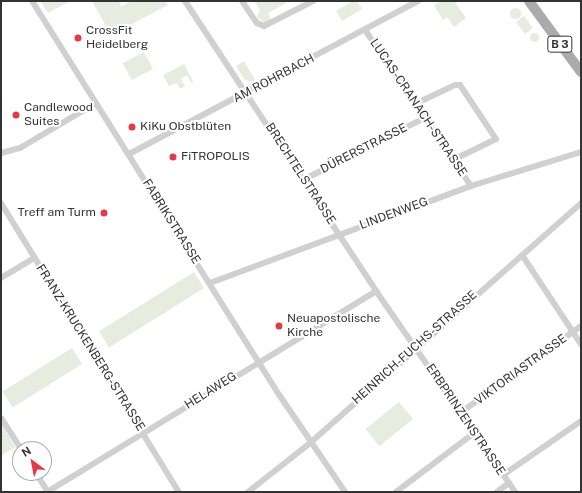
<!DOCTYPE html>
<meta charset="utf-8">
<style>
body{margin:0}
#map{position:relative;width:582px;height:493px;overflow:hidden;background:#fff;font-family:"Public Sans",sans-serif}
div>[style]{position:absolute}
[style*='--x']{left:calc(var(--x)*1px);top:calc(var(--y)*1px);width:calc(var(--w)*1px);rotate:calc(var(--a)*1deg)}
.green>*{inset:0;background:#e6ecdf;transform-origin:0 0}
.round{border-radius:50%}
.street>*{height:6px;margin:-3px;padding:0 3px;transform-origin:3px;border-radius:3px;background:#d0d0d0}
.primary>*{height:10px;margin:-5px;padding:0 5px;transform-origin:5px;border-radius:5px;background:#ababab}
.dots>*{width:11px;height:11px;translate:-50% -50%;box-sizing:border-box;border:2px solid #fff;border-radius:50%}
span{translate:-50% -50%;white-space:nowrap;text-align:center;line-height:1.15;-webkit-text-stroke:4px #fff;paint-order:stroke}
.shield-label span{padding:1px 3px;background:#fff;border:1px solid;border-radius:3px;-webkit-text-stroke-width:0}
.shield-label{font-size:11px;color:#333;font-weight:700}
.poi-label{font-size:12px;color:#333}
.left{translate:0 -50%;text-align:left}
.right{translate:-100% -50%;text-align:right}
.street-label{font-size:12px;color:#333}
.frame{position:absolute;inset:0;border:2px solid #333;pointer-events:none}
.north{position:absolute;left:12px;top:441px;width:40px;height:40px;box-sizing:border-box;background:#fff;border:1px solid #adadad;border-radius:50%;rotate:328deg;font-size:11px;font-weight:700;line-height:16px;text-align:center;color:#333}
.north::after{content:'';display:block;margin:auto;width:14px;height:18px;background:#e63946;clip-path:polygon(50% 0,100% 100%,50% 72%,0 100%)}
</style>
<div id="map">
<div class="green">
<div style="clip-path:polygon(40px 1px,70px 1px,48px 13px)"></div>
<div style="clip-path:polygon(92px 1px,118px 1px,122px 6px,131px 1px,165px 1px,168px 5px,111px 35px)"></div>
<div style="clip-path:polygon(254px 1px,290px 1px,268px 13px,271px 20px,265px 23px,257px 17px,260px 10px)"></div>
<div style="clip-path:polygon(353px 1px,357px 1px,362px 9px,342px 21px,336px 11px)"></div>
<div style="clip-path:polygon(442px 1px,454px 1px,466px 18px,454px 27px,447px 17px,443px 20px,434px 5px)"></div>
<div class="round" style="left:509.5px;top:7.5px;width:11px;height:11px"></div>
<div style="left:524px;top:16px;width:15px;height:10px;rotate:53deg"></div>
<div class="round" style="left:529.5px;top:32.5px;width:9px;height:9px"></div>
<div style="left:144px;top:52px;width:19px;height:24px;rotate:62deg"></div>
<div style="clip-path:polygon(244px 61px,255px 80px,252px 82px,245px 80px,236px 66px)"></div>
<div style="clip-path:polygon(184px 64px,193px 81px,191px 83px,187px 75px,181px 79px,185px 86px,180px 89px,177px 83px,169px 86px,163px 75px)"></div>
<div style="left:194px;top:272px;width:19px;height:112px;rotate:58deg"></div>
<div style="left:72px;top:348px;width:19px;height:82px;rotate:58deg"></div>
<div style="left:399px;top:402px;width:22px;height:43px;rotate:51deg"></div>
<div style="clip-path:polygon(1px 424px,15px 447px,1px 456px)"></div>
</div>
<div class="street">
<div style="--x:32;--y:1;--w:466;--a:57.9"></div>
<div style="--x:280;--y:396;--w:116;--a:55.9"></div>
<div style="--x:185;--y:1;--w:347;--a:56.6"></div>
<div style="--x:376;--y:291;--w:244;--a:55.3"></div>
<div style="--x:242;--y:1;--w:27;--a:56"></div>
<div style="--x:257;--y:23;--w:8;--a:23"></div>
<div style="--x:264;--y:26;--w:55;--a:-27"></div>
<div style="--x:365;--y:30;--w:189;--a:55.8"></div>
<div style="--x:415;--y:104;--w:44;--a:-25.4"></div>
<div style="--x:455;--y:85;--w:5;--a:0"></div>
<div style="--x:460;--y:85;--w:65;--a:56.3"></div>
<div style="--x:496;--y:139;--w:48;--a:154"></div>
<div style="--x:1;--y:153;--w:20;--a:-15"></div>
<div style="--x:20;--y:148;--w:88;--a:-30.6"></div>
<div style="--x:129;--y:154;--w:327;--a:-27.9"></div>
<div style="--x:303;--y:180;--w:136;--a:-27.1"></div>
<div style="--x:1;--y:203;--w:339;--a:58.4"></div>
<div style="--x:522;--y:255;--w:107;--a:56.5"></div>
<div style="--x:1;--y:278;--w:39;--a:-31"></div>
<div style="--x:210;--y:283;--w:278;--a:-20.4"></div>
<div style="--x:471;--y:186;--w:115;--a:-17.2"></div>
<div style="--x:460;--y:413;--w:149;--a:-35.7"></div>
<div style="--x:1;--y:418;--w:37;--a:57"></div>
<div style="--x:36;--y:473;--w:22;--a:58"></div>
<div style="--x:503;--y:475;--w:95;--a:-34.7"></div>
<div style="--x:47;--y:492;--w:386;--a:-31.4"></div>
<div style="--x:248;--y:492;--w:79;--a:-38.3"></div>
<div style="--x:310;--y:443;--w:362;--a:-41.5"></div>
<div style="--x:396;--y:492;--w:98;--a:-37.1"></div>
<div style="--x:497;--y:492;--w:15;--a:-37"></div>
</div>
<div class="primary">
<div style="--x:529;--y:1;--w:88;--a:53.8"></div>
</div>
<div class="dots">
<div style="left:78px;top:38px;background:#e63946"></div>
<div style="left:16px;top:115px;background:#e63946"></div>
<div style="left:132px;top:127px;background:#e63946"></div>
<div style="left:173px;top:157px;background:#e63946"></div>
<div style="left:104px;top:213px;background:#e63946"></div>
<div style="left:279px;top:326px;background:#e63946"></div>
</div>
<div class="shield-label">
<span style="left:560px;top:44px">B 3</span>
</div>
<div class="poi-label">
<span class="left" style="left:86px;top:38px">CrossFit<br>Heidelberg</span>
<span class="left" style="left:24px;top:115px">Candlewood<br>Suites</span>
<span class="left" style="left:140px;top:127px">KiKu Obstblüten</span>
<span class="left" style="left:181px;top:157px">FiTROPOLIS</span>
<span class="right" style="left:96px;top:213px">Treff am Turm</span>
<span class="left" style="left:287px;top:326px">Neuapostolische<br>Kirche</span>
</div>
<div class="street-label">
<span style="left:274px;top:79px;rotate:-28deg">AM ROHRBACH</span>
<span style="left:418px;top:108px;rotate:56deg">LUCAS-CRANACH-STRASSE</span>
<span style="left:364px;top:149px;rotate:-27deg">DÜRERSTRASSE</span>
<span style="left:300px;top:174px;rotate:57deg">BRECHTELSTRASSE</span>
<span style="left:394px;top:214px;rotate:-20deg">LINDENWEG</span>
<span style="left:171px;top:222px;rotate:58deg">FABRIKSTRASSE</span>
<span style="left:90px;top:348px;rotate:58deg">FRANZ-KRUCKENBERG-STRASSE</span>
<span style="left:415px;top:348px;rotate:-42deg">HEINRICH-FUCHS-STRASSE</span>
<span style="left:521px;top:370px;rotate:-36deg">VIKTORIASTRASSE</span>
<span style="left:211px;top:391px;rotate:-32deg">HELAWEG</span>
<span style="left:465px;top:420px;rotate:56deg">ERBPRINZENSTRASSE</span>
</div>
<div class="frame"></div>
<div class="north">N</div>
</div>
